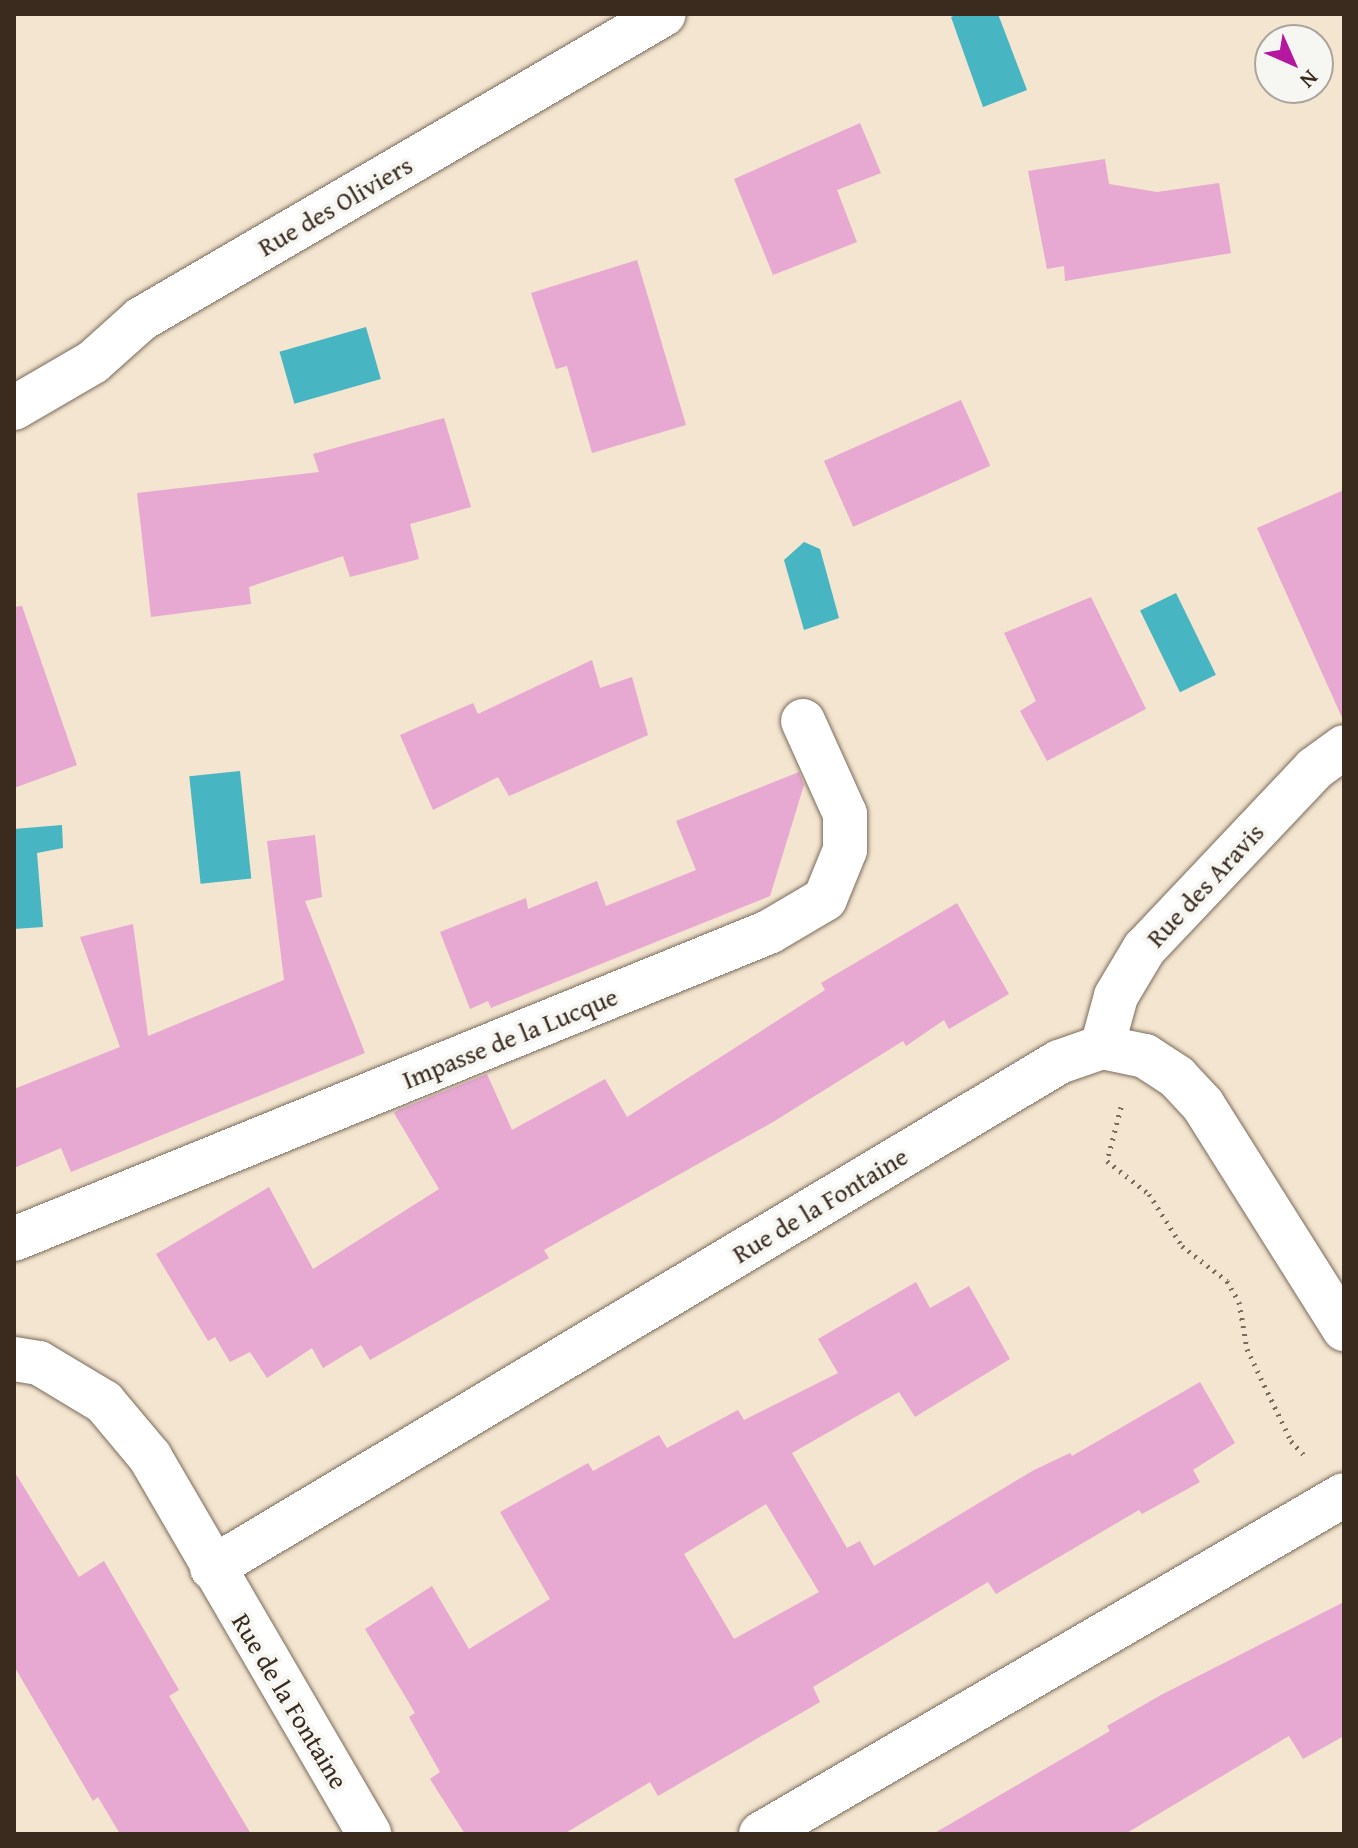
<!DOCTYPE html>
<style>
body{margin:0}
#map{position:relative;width:1358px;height:1848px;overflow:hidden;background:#f3e5cf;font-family:"Gentium Book Plus",serif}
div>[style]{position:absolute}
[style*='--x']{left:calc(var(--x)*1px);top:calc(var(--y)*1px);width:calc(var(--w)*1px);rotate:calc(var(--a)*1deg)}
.water>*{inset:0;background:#47b5c2;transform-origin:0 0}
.building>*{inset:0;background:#e7a8d1;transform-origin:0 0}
.path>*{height:5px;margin-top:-2.5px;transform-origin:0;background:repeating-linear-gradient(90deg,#7b6b5c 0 2px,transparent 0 8px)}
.roads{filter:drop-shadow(0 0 2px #7b6b5c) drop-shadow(0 0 2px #7b6b5c)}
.minor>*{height:44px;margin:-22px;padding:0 22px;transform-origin:22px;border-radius:22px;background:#fff}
span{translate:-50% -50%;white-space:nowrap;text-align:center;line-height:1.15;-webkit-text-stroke:8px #f6f6f2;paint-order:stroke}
.street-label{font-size:26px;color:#3b2a1e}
.frame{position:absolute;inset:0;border:16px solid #3b2a1e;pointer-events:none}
.north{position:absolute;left:1254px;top:24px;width:80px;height:80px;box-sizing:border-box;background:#f6f6f2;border:2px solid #aba49d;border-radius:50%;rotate:135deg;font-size:22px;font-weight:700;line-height:32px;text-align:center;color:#3b2a1e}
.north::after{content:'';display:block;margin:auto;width:28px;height:36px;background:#b5179e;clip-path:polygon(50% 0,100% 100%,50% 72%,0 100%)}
</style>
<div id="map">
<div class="water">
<div style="clip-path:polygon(958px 14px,998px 14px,1027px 90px,983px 107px,951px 17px)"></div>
<div style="left:366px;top:327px;width:54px;height:90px;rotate:74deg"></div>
<div style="clip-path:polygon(804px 542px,820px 549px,839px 618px,804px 630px,784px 560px)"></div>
<div style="left:1176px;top:593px;width:91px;height:40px;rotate:64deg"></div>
<div style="left:240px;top:771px;width:108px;height:51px;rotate:84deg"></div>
<div style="clip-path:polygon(62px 825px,63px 848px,37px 853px,43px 927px,14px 929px,14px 829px)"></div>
</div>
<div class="building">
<div style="clip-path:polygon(860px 123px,881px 173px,837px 190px,857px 242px,773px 275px,734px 179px)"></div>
<div style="clip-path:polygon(1105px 159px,1109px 184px,1157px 192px,1219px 183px,1231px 253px,1065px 281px,1064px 266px,1047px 269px,1028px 171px)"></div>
<div style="clip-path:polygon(637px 260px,686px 425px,592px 453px,567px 366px,556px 369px,531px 293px)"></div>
<div style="left:961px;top:400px;width:72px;height:150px;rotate:66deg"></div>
<div style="clip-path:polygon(444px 418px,471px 507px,410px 524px,419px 559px,350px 577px,343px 556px,249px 587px,251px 604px,151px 617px,137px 493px,319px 472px,313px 454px)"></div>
<div style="clip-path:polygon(1344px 490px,1344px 722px,1257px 528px)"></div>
<div style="clip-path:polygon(1091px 597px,1146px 709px,1047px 761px,1020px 711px,1036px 701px,1004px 633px)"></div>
<div style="clip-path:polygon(22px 606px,77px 765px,14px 788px,14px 607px)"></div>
<div style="clip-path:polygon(592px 660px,600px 688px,632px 677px,648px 735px,509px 796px,498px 777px,433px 810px,400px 735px,473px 703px,478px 714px)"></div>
<div style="clip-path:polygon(799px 772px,804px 785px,770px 896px,491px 1008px,488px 1001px,470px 1009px,440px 932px,526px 898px,528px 909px,597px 881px,606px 906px,696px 870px,676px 821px)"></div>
<div style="clip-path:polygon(315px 835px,322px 897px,305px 901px,365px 1053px,71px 1172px,61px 1148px,14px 1168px,14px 1089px,120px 1047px,80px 937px,133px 924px,148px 1036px,284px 980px,267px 841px)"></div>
<div style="clip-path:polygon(957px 903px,1009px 994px,949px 1029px,944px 1020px,906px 1046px,903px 1041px,773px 1122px,544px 1250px,549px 1258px,370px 1360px,361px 1345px,323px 1368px,312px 1348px,267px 1378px,250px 1352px,230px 1362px,215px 1337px,208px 1341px,156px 1254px,269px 1187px,313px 1269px,439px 1189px,394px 1113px,398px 1110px,487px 1074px,512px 1130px,605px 1079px,627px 1117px,825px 990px,821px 983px)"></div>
<div style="clip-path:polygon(evenodd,916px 1282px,930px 1308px,969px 1286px,1010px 1359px,915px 1417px,899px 1392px,792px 1453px,847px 1548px,860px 1541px,874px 1566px,1034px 1470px,1070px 1453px,1072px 1456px,1200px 1382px,1235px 1443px,1193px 1470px,1200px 1482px,1142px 1514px,1139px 1510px,996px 1594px,988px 1582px,813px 1687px,820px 1702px,658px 1796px,650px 1782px,564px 1834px,465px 1834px,430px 1779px,440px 1772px,409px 1717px,415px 1713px,365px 1629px,432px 1586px,469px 1649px,550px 1599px,500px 1512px,588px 1463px,593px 1471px,659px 1435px,667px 1448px,738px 1410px,744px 1420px,838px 1373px,818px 1339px,916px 1282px,766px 1504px,819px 1592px,734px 1639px,684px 1554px,766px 1504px)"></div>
<div style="clip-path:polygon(14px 1471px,79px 1577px,104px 1561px,179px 1690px,169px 1696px,251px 1834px,120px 1834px,98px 1797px,93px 1801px,14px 1666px)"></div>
<div style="clip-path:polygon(1344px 1602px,1344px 1736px,1303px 1759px,1289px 1736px,1125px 1834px,933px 1834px,1110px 1731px,1107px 1726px,1161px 1695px)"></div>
</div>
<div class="path">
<div style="--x:1121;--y:1107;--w:56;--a:104.5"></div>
<div style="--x:1107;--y:1161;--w:53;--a:38.2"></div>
<div style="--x:1149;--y:1194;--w:62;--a:57.6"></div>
<div style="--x:1182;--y:1246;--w:57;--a:37.9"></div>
<div style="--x:1227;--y:1281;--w:24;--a:60"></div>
<div style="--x:1239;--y:1302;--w:48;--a:80.3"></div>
<div style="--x:1247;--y:1349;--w:102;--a:64.4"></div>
<div style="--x:1291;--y:1441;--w:21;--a:47"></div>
</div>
<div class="roads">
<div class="minor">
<div style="--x:14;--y:408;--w:91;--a:-30.2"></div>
<div style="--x:93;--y:362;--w:64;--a:-41.9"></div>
<div style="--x:141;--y:319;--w:605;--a:-30.25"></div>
<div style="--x:1102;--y:1047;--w:53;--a:-74.6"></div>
<div style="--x:1116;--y:996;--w:55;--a:-59.2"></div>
<div style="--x:1144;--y:949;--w:248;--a:-46.6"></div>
<div style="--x:1314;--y:769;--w:37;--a:-36"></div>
<div style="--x:14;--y:1239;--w:815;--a:-22.13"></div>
<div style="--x:769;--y:932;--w:65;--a:-30.5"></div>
<div style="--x:825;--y:899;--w:53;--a:-67.8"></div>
<div style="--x:845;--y:850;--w:36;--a:-90"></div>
<div style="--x:845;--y:814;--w:102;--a:-114.3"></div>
<div style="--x:14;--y:1359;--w:25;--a:9"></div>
<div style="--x:39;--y:1363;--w:76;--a:31"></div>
<div style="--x:104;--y:1402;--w:72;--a:50.1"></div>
<div style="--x:150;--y:1457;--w:436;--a:59.8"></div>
<div style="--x:212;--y:1568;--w:987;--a:-30.85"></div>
<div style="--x:1059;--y:1062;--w:46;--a:-19.2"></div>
<div style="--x:1102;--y:1047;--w:44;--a:11.8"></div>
<div style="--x:1145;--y:1056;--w:38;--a:33"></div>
<div style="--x:1177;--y:1077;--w:38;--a:47"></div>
<div style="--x:1203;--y:1105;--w:265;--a:57.8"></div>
<div style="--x:761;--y:1834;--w:674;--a:-30.18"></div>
</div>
</div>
<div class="street-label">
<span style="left:335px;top:206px;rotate:-30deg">Rue des Oliviers</span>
<span style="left:1205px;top:885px;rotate:-47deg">Rue des Aravis</span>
<span style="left:510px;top:1038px;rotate:-22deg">Impasse de la Lucque</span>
<span style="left:820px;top:1205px;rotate:-31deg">Rue de la Fontaine</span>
<span style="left:290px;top:1701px;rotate:59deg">Rue de la Fontaine</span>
</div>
<div class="frame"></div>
<div class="north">N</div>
</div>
